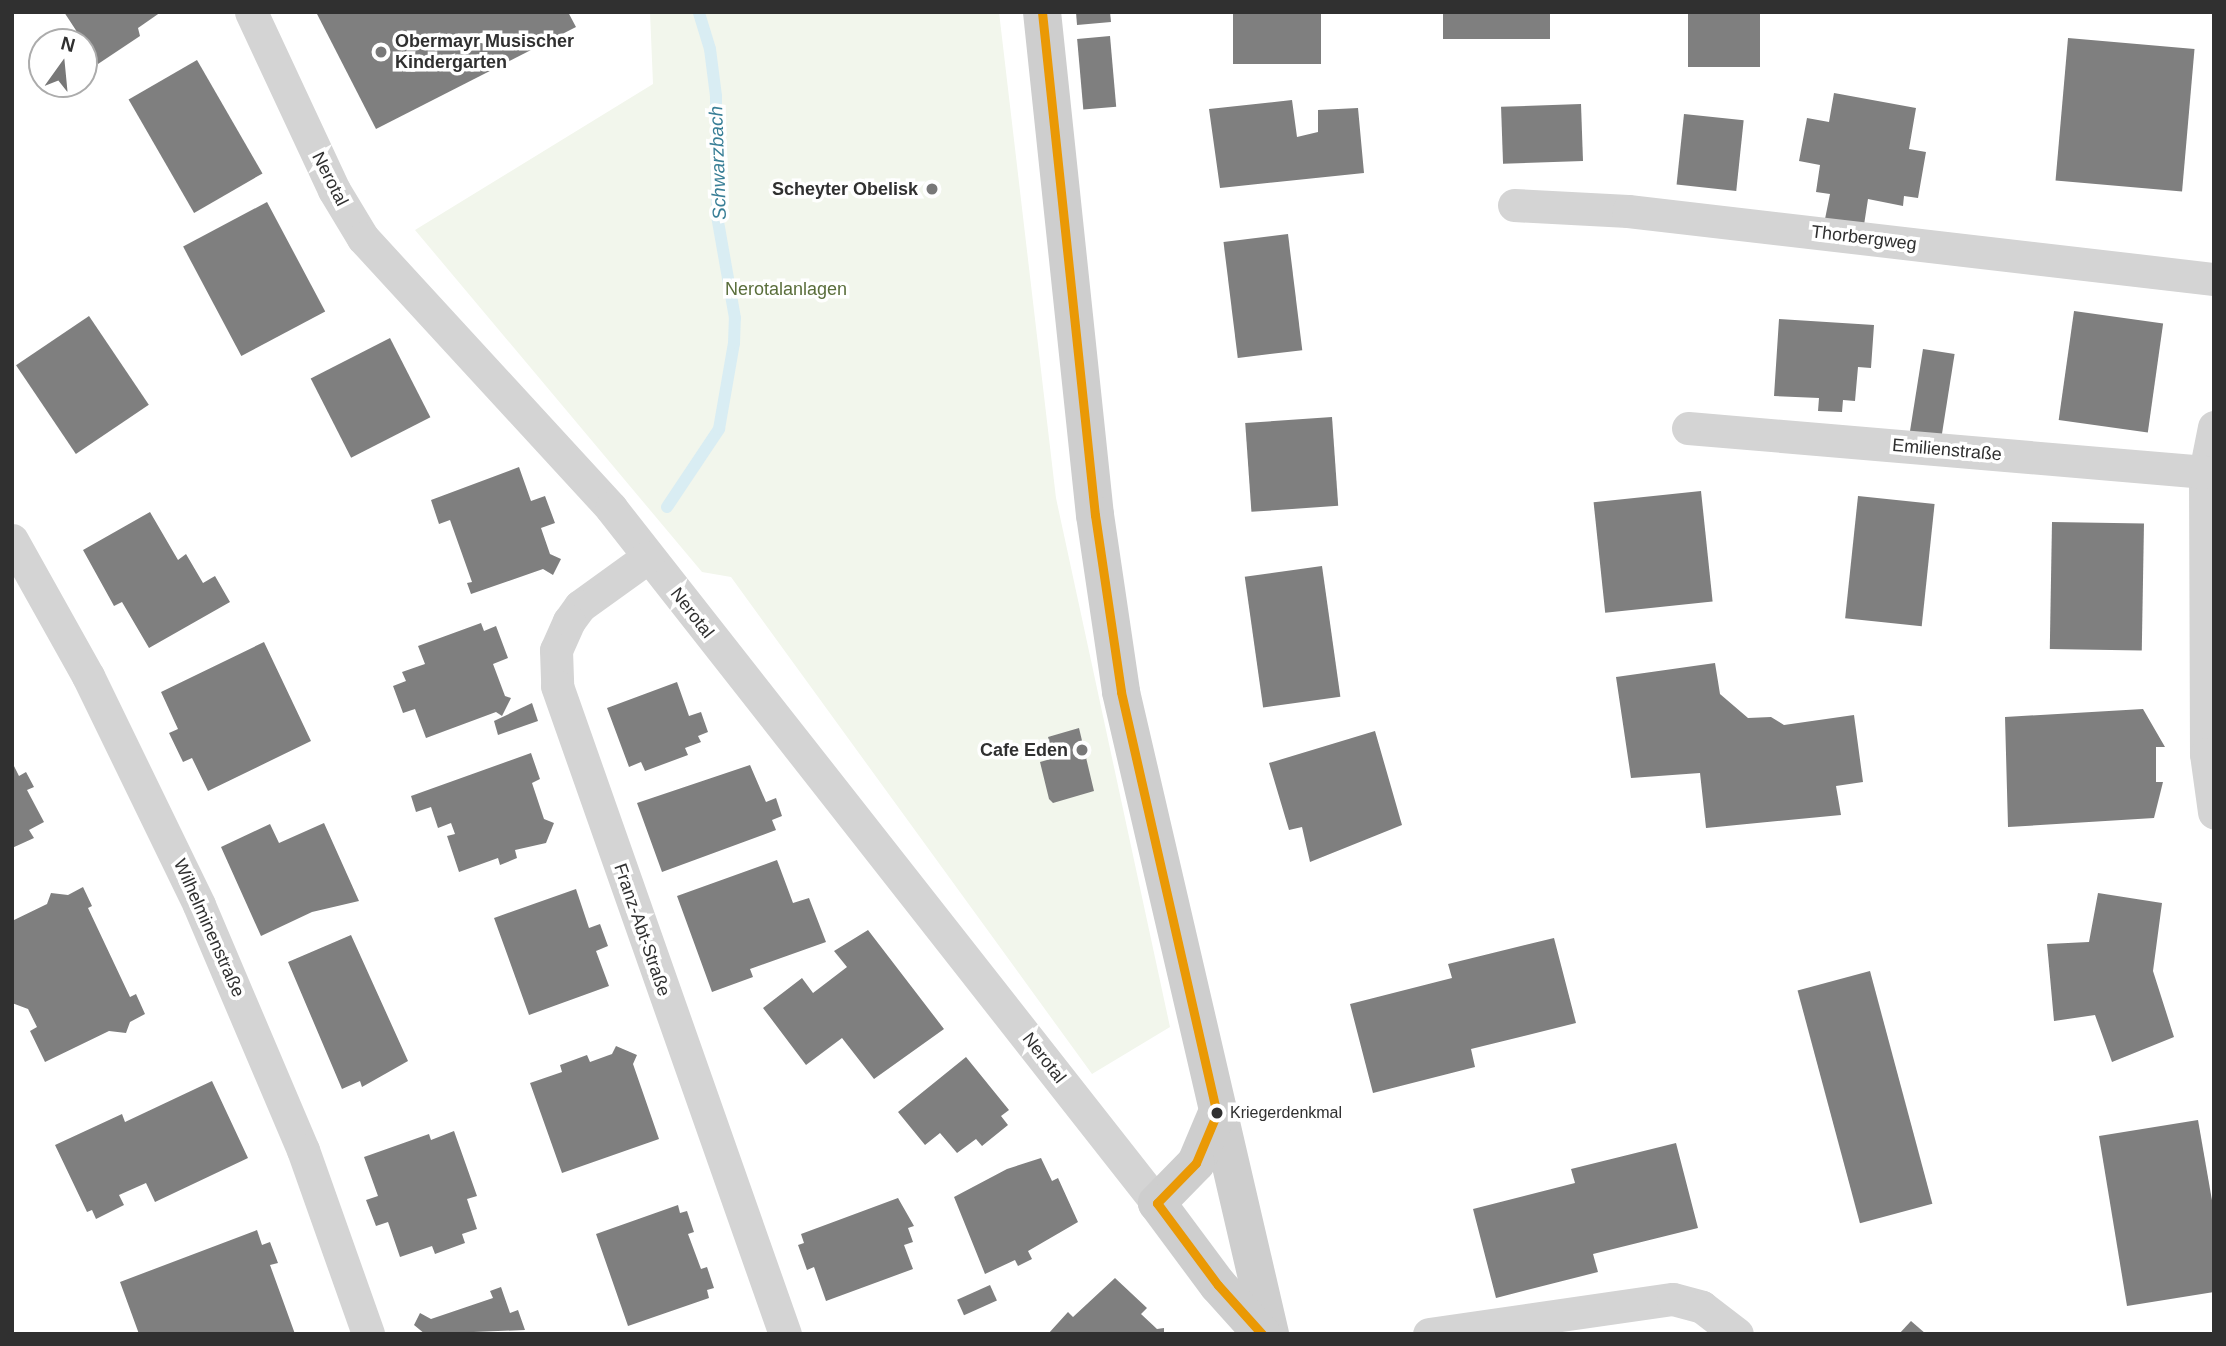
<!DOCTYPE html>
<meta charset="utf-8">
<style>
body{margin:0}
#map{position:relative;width:2226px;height:1346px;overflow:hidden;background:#fff;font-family:Helvetica,sans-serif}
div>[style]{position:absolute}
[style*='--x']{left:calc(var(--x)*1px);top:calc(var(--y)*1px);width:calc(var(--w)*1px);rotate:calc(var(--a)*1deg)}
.green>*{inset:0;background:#f2f6ec}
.stream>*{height:12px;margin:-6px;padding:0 6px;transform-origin:6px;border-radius:6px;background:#d9edf3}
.building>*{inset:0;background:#7f7f7f;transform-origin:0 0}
.street>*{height:33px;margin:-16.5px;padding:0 16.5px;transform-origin:16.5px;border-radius:16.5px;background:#d4d4d4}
.secondary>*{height:38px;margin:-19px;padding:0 19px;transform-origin:19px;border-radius:19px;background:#cecece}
.bus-1>*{height:9px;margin:-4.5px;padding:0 4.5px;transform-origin:4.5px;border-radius:4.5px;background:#ea9905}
.dots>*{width:19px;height:19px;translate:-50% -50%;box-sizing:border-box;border:4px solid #fff;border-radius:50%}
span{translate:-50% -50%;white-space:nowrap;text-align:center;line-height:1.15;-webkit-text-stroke:7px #fff;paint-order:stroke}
.bus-label{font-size:16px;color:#303030}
.left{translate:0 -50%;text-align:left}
.poi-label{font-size:18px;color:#303030;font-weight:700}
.right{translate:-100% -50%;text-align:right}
.street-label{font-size:18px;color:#303030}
.park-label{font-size:18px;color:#5a6e3b}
.water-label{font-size:19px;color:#397f97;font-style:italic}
.frame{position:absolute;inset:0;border:14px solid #303030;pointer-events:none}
.north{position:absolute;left:28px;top:28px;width:70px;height:70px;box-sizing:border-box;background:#fff;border:2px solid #acacac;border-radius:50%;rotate:15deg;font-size:19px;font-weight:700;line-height:28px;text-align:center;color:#303030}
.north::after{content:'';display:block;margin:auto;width:24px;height:32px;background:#787878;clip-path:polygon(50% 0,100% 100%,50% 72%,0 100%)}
</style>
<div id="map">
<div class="green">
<div style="clip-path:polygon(650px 12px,999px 12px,1056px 498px,1170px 1027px,1092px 1074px,731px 577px,702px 572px,415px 230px,653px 84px)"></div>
</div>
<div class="stream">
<div style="--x:667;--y:507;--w:94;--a:-56.3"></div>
<div style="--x:719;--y:429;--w:87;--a:-80.1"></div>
<div style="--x:734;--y:343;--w:25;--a:-88"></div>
<div style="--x:735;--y:318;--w:104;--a:-100"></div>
<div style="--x:717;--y:216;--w:120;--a:-90.5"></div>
<div style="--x:716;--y:96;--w:47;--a:-97.3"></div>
<div style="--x:710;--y:49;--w:39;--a:-107"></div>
</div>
<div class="building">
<div style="clip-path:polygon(64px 12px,161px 12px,138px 28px,140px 36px,98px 64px)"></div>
<div style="clip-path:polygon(316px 12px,568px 12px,576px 27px,376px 129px)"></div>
<div style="clip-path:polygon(1076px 12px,1110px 12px,1111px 22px,1077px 25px)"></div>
<div style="left:1233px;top:12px;width:88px;height:52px"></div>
<div style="left:1443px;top:12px;width:107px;height:27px"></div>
<div style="left:1688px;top:12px;width:72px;height:55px"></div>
<div style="left:1110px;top:36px;width:71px;height:33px;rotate:85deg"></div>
<div style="left:2068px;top:38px;width:127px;height:143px;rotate:5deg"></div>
<div style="left:197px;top:60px;width:131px;height:79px;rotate:60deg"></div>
<div style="clip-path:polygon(1834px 93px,1916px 108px,1909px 149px,1926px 152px,1918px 198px,1904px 196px,1903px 206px,1868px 199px,1864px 225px,1825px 219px,1830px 194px,1816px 192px,1820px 165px,1799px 161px,1807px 118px,1829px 122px)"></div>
<div style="clip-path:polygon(1292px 100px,1297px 137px,1318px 132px,1318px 110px,1358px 108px,1364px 173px,1220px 188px,1209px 109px)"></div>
<div style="left:1581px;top:104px;width:57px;height:80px;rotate:88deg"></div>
<div style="left:1684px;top:114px;width:60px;height:71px;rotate:6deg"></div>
<div style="left:267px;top:202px;width:124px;height:95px;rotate:62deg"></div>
<div style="left:1288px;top:234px;width:117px;height:65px;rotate:83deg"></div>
<div style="left:2074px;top:311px;width:90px;height:110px;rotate:8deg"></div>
<div style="left:89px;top:316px;width:107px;height:88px;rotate:56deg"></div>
<div style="clip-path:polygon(1779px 319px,1874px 325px,1871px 368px,1858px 367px,1855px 401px,1843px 400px,1842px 412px,1818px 411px,1819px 398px,1774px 396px)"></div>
<div style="left:390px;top:338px;width:89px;height:89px;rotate:63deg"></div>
<div style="left:1923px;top:349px;width:32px;height:87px;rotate:9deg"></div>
<div style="left:1332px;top:417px;width:89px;height:87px;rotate:86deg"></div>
<div style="clip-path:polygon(519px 467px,531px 501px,545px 496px,555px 523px,541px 528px,550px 554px,561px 559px,553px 575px,543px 569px,471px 594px,467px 583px,472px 582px,450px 520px,439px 524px,431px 500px)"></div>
<div style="left:1701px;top:491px;width:111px;height:108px;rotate:84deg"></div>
<div style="left:1858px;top:496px;width:77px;height:123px;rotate:6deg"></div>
<div style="clip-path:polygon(150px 512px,178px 560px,186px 554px,203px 583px,215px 576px,230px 602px,149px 648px,122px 602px,114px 606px,83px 550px)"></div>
<div style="left:2052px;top:522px;width:92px;height:127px;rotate:1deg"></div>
<div style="left:1322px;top:566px;width:132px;height:78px;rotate:82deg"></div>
<div style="clip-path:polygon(481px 623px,484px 631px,496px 626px,508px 658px,493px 664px,505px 696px,511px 698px,502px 716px,496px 712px,426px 738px,415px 709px,403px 713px,393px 686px,406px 681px,402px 672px,425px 664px,418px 646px)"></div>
<div style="clip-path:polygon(264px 642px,311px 741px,208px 791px,192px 758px,183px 762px,169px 733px,178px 729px,161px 692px)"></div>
<div style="clip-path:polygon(1715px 663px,1720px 694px,1748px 718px,1771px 717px,1784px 725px,1854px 715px,1863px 782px,1836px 786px,1841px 815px,1706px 828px,1700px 773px,1631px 778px,1616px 677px)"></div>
<div style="clip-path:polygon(677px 682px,689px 716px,701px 712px,708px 732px,698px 736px,701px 742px,685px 748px,688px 755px,645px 771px,641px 762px,629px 767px,607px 708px)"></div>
<div style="clip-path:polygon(532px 703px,538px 721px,498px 735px,494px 721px)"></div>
<div style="clip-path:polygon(2143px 709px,2165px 747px,2156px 747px,2156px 782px,2163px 782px,2154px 818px,2008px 827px,2005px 717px)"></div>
<div style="clip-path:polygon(1079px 728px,1094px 791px,1053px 803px,1049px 799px,1040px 762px,1054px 758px,1048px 737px)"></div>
<div style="clip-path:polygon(1375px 731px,1402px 825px,1310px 862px,1302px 827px,1289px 830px,1269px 763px)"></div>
<div style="clip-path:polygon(531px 753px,540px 779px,532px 783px,544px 819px,554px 823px,546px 843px,515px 850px,517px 858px,500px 865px,498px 858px,459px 872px,447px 836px,455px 834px,451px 823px,438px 828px,431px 807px,416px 812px,411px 796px)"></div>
<div style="clip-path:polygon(12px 762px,19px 776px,26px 772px,34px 787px,27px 790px,44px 822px,29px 830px,34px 838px,12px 848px)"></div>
<div style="clip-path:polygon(750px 765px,766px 802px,776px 798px,782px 816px,772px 820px,776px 830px,662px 872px,637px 803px)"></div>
<div style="clip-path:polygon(324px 823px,359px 901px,312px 912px,261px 936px,221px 847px,270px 824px,279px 843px)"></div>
<div style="clip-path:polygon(777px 860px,793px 903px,809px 898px,826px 942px,750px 969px,753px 977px,712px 992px,677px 896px)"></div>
<div style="clip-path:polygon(83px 887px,92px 906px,88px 908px,130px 997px,136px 994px,145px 1014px,130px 1022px,126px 1033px,109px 1031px,45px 1062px,30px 1031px,37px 1027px,28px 1009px,12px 1003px,12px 921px,47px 904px,51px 893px,68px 895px)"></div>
<div style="clip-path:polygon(576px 889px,589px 928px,600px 924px,608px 946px,596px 951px,609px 986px,529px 1015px,494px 918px)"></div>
<div style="clip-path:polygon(2098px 893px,2162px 903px,2153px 971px,2174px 1037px,2112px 1062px,2095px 1015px,2054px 1021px,2047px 944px,2089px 942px)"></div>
<div style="clip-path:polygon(868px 930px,944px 1029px,874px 1079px,842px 1038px,806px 1065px,763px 1008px,802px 978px,813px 993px,847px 967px,834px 951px)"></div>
<div style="clip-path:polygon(351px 935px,408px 1061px,362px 1087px,360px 1081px,342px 1089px,288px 962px)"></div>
<div style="clip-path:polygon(1554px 938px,1576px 1023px,1471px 1049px,1475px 1067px,1373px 1093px,1350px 1004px,1452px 978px,1448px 964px)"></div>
<div style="left:1870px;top:971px;width:241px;height:75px;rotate:75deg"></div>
<div style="clip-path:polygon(616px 1046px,637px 1055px,633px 1064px,659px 1139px,562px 1173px,530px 1083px,562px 1072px,560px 1065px,587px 1055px,590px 1062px,612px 1054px)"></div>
<div style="clip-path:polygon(966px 1057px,1009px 1110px,1001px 1116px,1008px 1125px,982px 1146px,976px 1139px,957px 1153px,940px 1133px,925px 1145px,898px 1112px)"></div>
<div style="clip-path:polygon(212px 1081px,248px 1158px,155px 1202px,146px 1183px,119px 1195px,124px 1205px,96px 1219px,92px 1210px,87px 1212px,55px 1145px,122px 1114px,125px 1122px)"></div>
<div style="clip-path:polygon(2198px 1120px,2214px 1212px,2214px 1292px,2127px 1306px,2099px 1136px)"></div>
<div style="clip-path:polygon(454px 1131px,477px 1196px,467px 1199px,477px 1229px,462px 1234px,465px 1243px,435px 1254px,432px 1246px,400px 1257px,388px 1222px,376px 1226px,366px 1200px,378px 1196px,364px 1157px,429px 1134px,431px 1140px)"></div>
<div style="clip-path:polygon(1676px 1143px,1698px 1228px,1593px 1254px,1598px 1272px,1496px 1298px,1473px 1209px,1575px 1183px,1571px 1169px)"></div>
<div style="clip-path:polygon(1041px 1158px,1052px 1181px,1058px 1178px,1078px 1222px,1028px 1251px,1032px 1259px,1018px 1266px,1015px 1260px,985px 1274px,954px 1197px,1007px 1169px)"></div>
<div style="clip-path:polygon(898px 1198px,914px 1226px,908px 1228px,913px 1242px,904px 1245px,913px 1269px,826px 1301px,814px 1267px,807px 1270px,798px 1245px,804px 1243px,801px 1234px)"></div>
<div style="clip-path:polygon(678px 1205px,680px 1213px,687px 1211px,694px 1232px,688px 1234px,701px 1269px,707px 1267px,714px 1288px,707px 1290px,709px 1298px,628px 1326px,596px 1234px)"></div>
<div style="clip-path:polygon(257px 1230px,262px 1245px,270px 1242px,278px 1263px,270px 1265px,295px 1334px,139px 1334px,120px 1282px)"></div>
<div style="clip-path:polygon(1115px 1278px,1147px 1308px,1141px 1314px,1157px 1329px,1164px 1328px,1164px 1334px,1048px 1334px,1068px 1312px,1073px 1317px)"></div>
<div style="left:990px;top:1285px;width:17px;height:36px;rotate:66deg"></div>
<div style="clip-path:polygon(501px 1287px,510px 1313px,518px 1310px,525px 1330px,425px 1334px,414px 1325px,420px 1313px,431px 1319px,493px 1298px,490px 1291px)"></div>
<div style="clip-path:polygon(1911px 1321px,1926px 1334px,1899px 1334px)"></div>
</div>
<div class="street">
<div style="--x:251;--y:12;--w:196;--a:65"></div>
<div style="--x:334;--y:190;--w:56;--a:58.9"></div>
<div style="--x:363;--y:238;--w:367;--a:47.4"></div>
<div style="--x:611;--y:508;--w:884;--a:51.85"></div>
<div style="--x:1514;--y:205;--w:114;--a:3"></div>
<div style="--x:1628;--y:211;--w:590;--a:6.62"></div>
<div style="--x:2214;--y:427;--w:46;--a:101.3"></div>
<div style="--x:2205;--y:472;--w:282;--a:89.8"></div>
<div style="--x:2206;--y:754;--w:59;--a:82.1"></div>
<div style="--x:1688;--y:428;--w:519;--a:4.86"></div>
<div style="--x:12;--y:540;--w:156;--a:60.8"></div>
<div style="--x:88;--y:676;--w:254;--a:64.1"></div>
<div style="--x:199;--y:905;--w:266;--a:67"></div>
<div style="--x:303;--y:1150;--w:195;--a:70.5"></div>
<div style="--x:648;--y:557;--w:84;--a:144.2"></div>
<div style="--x:580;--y:606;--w:19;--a:126"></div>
<div style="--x:569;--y:621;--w:32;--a:114"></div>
<div style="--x:556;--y:650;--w:36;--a:88"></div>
<div style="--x:557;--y:686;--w:687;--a:70.62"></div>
<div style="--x:1429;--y:1334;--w:246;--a:-8.2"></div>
<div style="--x:1673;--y:1299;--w:30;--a:15"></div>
<div style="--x:1702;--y:1307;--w:44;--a:37.6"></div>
</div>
<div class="secondary">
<div style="--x:1042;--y:12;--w:506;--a:83.99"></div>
<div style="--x:1095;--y:515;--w:179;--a:81.6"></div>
<div style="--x:1121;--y:692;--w:659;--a:76.93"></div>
<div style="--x:1217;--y:1113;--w:54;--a:112.8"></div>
<div style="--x:1196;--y:1163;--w:56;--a:134.3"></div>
<div style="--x:1157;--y:1203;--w:102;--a:53.4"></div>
<div style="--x:1218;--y:1285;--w:66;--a:48.1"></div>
</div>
<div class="bus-1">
<div style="--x:1042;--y:12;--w:506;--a:83.99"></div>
<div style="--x:1095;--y:515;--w:179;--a:81.6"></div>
<div style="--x:1121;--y:692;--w:432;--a:77.2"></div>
<div style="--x:1217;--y:1113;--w:54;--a:112.8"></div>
<div style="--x:1196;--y:1163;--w:56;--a:134.3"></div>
<div style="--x:1157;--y:1203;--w:102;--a:53.4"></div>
<div style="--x:1218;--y:1285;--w:66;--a:48.1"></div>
</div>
<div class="dots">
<div style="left:381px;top:52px;background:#787878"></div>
<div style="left:932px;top:189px;background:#787878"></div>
<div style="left:1082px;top:750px;background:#787878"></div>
<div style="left:1217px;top:1113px;background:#303030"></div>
</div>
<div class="bus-label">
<span class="left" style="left:1230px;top:1113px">Kriegerdenkmal</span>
</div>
<div class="poi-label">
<span class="left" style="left:395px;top:52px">Obermayr Musischer<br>Kindergarten</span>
<span class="right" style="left:918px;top:189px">Scheyter Obelisk</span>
<span class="right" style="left:1068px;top:750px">Cafe Eden</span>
</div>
<div class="street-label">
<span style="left:330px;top:179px;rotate:63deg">Nerotal</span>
<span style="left:1864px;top:238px;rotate:7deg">Thorbergweg</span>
<span style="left:1947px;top:450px;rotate:5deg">Emilienstraße</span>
<span style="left:692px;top:613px;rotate:52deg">Nerotal</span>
<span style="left:209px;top:928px;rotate:66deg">Wilhelminenstraße</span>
<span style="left:642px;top:930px;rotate:71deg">Franz-Abt-Straße</span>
<span style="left:1044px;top:1058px;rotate:52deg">Nerotal</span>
</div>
<div class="park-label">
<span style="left:786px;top:289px">Nerotalanlagen</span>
</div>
<div class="water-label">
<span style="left:718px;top:163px;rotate:-92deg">Schwarzbach</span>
</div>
<div class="frame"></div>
<div class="north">N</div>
</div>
